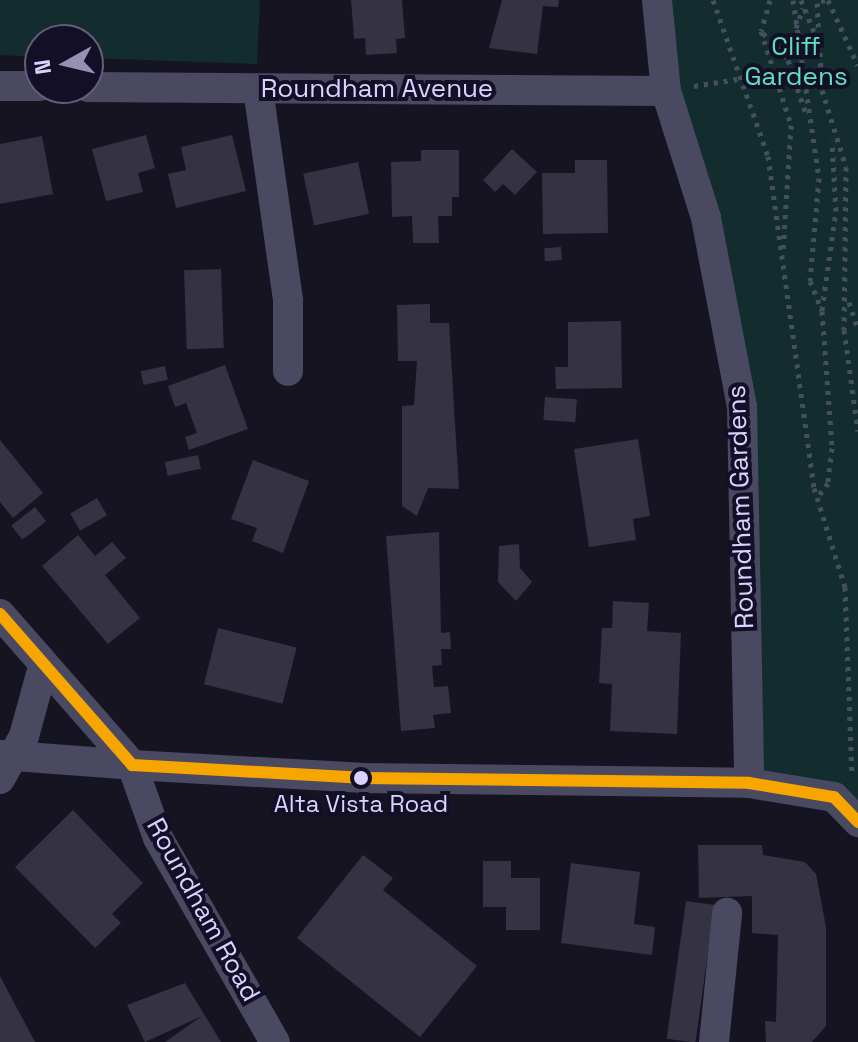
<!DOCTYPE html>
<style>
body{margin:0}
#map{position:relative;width:858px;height:1042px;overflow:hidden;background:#161421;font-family:"Space Grotesk",sans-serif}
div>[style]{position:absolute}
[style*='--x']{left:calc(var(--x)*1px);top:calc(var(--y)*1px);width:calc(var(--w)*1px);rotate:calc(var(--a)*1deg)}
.green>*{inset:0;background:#132c2d}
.building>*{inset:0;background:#343243;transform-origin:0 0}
.path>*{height:5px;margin-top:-2.5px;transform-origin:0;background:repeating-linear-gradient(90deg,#44505f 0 4px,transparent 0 10px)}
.minor>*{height:30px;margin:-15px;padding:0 15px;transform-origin:15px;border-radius:15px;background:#4a4962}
.bus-1>*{height:12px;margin:-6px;padding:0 6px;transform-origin:6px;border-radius:6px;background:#f7a600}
.dots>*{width:22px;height:22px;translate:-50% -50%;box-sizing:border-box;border:4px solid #130f26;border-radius:50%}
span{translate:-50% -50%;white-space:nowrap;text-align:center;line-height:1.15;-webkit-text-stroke:8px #130f26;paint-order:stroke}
.bus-label{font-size:24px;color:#d9d4ff}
.park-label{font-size:26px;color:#5fe0c0}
.street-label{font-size:26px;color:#d9d4ff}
.north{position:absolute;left:24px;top:24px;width:80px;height:80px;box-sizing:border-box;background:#130f26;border:2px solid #625e7d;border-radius:50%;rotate:262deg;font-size:22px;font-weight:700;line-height:32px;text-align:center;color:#d9d4ff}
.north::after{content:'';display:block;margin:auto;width:28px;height:36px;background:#9591b1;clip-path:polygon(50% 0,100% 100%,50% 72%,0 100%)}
</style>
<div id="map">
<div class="green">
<div style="clip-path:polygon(0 0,260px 0,257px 64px,88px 58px,88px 40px,40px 40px,40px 57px,0 55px)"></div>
<div style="clip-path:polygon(657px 0,858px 0,858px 822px,749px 783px,742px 406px)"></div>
</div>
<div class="building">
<div style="clip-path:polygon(351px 0,402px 0,405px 38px,396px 39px,397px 53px,366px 55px,365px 38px,354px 39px)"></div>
<div style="clip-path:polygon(502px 0,559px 0,558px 7px,543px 6px,537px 54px,489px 48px)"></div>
<div style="clip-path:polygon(146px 135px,155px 168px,138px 173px,143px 192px,106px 201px,92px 149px)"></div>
<div style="clip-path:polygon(232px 135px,246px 191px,176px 208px,168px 174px,186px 170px,181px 147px)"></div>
<div style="clip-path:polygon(42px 136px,53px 194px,0 204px,0 144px)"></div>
<div style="clip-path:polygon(512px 149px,537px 172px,515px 195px,503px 184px,495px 192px,483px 180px)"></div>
<div style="clip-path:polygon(421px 150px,459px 150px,459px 197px,452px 197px,452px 216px,438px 216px,439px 243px,413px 243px,412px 216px,392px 217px,391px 162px,421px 161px)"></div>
<div style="clip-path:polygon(575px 160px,607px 160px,608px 233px,543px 234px,542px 173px,575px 173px)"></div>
<div style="left:358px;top:162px;width:53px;height:56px;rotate:78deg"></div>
<div style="left:561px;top:247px;width:13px;height:17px;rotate:86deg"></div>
<div style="left:221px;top:269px;width:79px;height:37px;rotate:88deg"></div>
<div style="clip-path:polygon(430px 304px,430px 323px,449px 323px,459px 489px,428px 488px,417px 516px,402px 506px,402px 406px,414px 405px,417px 361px,398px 361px,397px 305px)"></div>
<div style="clip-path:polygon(621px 321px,622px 388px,556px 389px,555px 367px,568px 367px,568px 322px)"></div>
<div style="clip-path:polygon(225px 365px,248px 429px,189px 450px,185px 437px,197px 433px,186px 403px,175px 407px,168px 386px)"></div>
<div style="left:165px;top:366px;width:14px;height:25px;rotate:78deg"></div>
<div style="left:545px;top:397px;width:32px;height:23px;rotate:4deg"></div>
<div style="clip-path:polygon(638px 439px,650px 516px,633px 519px,636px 540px,589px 547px,574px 449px)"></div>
<div style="clip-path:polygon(0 440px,43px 493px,13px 518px,0 502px)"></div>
<div style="left:198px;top:455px;width:14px;height:34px;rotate:78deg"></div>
<div style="clip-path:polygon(253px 460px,309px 481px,283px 553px,252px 541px,257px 528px,231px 519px)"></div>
<div style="left:97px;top:498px;width:20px;height:31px;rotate:60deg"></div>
<div style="left:35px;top:507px;width:18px;height:30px;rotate:52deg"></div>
<div style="clip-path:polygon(439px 532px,441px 633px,450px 632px,451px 649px,441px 649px,442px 665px,432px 666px,434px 687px,448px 686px,451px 713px,433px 715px,435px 728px,401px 731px,386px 536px)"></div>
<div style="clip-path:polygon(78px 535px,95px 556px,112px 542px,126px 558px,105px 575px,140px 618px,108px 644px,42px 566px)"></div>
<div style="clip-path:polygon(519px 544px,520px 568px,532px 582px,516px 601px,498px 582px,499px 546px)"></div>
<div style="clip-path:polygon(613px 601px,649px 603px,647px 631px,681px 633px,677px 734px,610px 731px,612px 684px,599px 683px,602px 628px,612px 628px)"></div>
<div style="left:218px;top:628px;width:81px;height:58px;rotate:14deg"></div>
<div style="clip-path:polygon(73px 810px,143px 883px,112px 914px,121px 923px,95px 948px,15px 867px)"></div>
<div style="clip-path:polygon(698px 845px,762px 845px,763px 855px,805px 862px,816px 874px,826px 927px,826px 1026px,812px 1042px,766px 1042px,765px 1021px,776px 1022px,778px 935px,752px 933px,752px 896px,699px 898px)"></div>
<div style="clip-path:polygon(363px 855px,393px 878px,383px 890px,477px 966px,420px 1037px,297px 938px)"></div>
<div style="clip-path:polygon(483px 861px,511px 861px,511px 878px,540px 878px,540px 930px,506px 930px,506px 907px,483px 907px)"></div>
<div style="clip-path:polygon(571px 863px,640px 872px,634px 924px,655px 927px,652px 955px,561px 943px)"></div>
<div style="left:686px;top:901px;width:29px;height:139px;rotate:8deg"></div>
<div style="clip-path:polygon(0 976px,35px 1042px,0 1042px)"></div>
<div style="clip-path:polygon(185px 983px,221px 1042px,165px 1042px,202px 1016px,145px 1042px,127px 1005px)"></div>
</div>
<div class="path">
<div style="--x:713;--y:0;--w:165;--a:70.6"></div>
<div style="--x:768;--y:156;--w:335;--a:82.1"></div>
<div style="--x:814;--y:488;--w:104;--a:72.6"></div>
<div style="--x:845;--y:587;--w:187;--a:87.9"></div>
<div style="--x:770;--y:0;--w:32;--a:106"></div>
<div style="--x:761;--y:31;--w:99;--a:72.3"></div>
<div style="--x:791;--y:125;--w:128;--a:93.6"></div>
<div style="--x:793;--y:0;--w:180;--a:81.7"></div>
<div style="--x:819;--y:178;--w:103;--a:95"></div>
<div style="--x:810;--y:281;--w:32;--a:68"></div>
<div style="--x:822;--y:311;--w:137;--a:85.8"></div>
<div style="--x:832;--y:448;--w:35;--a:97"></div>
<div style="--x:828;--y:483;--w:17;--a:126"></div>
<div style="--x:801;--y:0;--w:48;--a:67.8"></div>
<div style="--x:825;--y:0;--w:9;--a:159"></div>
<div style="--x:817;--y:3;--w:87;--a:86.7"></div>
<div style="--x:822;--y:90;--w:81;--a:72.7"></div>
<div style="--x:846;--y:167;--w:163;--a:90.7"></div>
<div style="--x:844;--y:330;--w:102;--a:82.1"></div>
<div style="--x:828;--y:0;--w:72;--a:65.6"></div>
<div style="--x:796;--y:28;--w:21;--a:-71"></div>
<div style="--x:763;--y:33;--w:37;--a:47"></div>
<div style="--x:788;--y:60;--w:54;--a:71.6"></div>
<div style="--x:694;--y:86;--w:44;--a:-9.2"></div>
<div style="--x:849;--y:302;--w:28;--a:72"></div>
<div style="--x:822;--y:310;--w:100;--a:-82"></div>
<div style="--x:836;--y:211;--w:70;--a:-93.3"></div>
</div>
<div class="minor">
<div style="--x:657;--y:0;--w:91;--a:84.4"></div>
<div style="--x:666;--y:91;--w:133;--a:72.5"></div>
<div style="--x:706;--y:218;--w:191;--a:79.2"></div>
<div style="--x:742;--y:406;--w:377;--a:88.9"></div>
<div style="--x:0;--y:86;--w:40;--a:0"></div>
<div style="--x:88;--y:87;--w:578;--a:0.4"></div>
<div style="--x:258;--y:89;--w:214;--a:81.9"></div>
<div style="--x:288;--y:301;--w:70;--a:90"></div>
<div style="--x:0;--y:614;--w:201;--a:48.8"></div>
<div style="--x:132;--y:765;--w:229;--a:3.2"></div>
<div style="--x:361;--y:778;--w:388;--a:0.7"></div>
<div style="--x:749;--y:783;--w:86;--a:9.4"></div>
<div style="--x:834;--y:797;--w:35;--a:46"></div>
<div style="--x:0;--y:755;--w:132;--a:4.3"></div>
<div style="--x:132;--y:765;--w:77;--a:70.4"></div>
<div style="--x:158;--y:838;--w:235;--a:60.2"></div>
<div style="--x:0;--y:779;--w:49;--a:-60.8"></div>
<div style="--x:24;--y:736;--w:72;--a:-74.6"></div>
<div style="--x:714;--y:1042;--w:130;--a:-84.2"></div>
</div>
<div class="bus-1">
<div style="--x:0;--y:614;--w:201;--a:48.8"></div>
<div style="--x:132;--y:765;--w:229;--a:3.2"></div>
<div style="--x:361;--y:778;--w:388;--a:0.7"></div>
<div style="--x:749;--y:783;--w:86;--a:9.4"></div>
<div style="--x:834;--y:797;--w:35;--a:46"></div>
</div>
<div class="dots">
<div style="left:361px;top:778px;background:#d9d4ff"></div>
</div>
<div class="bus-label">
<span style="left:361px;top:804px">Alta Vista Road</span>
</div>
<div class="park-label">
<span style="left:796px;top:62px">Cliff<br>Gardens</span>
</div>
<div class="street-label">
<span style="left:377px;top:89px">Roundham Avenue</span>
<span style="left:741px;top:507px;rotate:-92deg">Roundham Gardens</span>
<span style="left:203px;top:910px;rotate:61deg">Roundham Road</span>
</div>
<div class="north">N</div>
</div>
